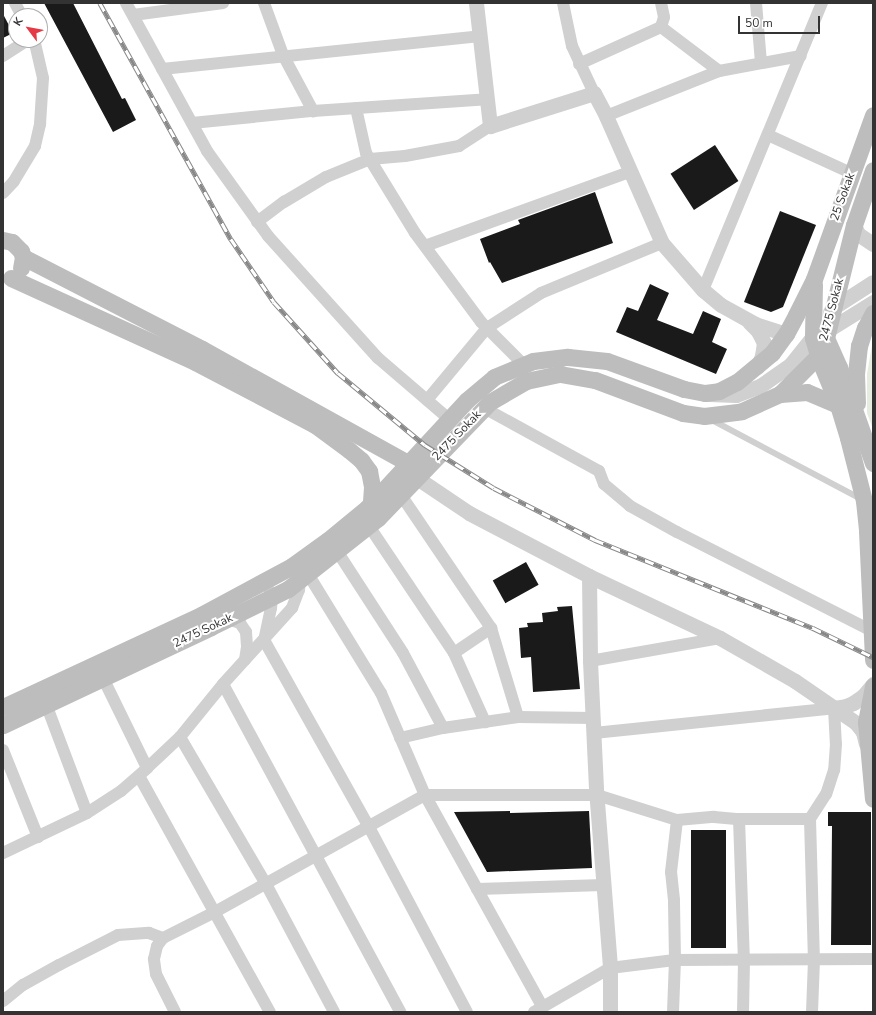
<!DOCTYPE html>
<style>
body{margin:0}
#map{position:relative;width:876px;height:1015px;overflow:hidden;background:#fff;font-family:"Nunito Sans",sans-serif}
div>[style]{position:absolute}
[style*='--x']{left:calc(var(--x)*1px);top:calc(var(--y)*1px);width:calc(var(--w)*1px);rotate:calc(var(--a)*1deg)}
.green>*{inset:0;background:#e6ecdf}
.building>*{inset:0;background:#1a1a1a;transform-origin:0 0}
.service>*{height:6px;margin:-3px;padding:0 3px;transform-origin:3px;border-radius:3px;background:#d0d0d0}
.minor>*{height:12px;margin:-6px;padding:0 6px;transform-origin:6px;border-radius:6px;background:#d0d0d0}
.tertiary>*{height:15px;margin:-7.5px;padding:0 7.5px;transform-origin:7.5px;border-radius:7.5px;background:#d0d0d0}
.secondary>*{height:17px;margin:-8.5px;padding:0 8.5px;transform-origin:8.5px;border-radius:8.5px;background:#bdbdbd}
.rail>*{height:4.5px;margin-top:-2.25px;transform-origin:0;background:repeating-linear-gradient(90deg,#fff 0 9px,#888 0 18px);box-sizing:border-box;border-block:1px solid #888}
span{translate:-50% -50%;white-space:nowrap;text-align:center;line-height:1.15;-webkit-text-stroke:4px #fff;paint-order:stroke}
.street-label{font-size:12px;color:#333}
.frame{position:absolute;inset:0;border:4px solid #333;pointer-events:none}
.north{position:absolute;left:8px;top:8px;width:40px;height:40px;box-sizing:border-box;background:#fff;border:1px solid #adadad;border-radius:50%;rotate:302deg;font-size:11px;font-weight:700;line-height:16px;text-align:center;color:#333}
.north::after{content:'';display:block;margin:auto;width:14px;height:18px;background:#e63946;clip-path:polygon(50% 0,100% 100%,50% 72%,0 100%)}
.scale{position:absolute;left:738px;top:16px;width:82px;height:18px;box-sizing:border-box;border:2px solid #333;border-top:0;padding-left:5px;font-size:12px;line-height:14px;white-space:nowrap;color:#333;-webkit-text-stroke:3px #fff;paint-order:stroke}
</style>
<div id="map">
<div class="green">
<div style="clip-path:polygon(873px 340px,873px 429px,867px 413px,867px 374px)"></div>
</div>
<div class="building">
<div style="clip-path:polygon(44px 3px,73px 3px,122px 99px,125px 98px,136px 120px,113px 132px)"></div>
<div style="clip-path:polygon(3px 14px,13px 33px,3px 38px)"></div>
<div style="left:715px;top:145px;width:43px;height:53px;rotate:57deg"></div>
<div style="clip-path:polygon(595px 192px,613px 243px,502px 283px,490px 262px,489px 263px,480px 239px,520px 224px,518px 220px)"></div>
<div style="clip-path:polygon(780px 211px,816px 225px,783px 307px,771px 312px,744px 302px)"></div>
<div style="clip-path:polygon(650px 284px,669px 293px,657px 320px,693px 334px,703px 311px,721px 319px,712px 342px,727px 349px,716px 374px,616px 332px,627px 307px,638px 311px)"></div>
<div style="left:526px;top:562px;width:26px;height:38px;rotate:61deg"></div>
<div style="clip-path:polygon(572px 606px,580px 689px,533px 692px,531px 657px,521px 658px,519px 628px,528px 627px,527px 623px,543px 622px,542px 613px,558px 611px,557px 607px)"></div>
<div style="clip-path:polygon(510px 811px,510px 813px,589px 811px,592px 868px,487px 872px,454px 812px)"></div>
<div style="clip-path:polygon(828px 812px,871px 812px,871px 945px,831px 945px,832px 826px,828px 826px)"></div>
<div style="left:691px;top:830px;width:35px;height:118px"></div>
</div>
<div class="service">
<div style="--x:710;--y:419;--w:171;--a:27.9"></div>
</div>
<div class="minor">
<div style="--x:15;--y:3;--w:15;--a:62"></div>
<div style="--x:126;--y:3;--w:169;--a:61.3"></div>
<div style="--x:207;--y:151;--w:105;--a:54.3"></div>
<div style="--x:268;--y:236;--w:164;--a:48"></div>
<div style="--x:378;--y:358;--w:94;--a:40.7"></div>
<div style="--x:264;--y:3;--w:55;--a:69.9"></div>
<div style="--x:283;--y:55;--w:64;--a:61.8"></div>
<div style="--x:563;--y:3;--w:44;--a:78.2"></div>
<div style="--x:572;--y:46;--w:52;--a:64.9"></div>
<div style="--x:756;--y:3;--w:60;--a:85.2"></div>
<div style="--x:133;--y:15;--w:91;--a:-7.6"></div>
<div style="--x:661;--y:27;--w:73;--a:37.2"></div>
<div style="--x:3;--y:56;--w:30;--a:-33"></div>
<div style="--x:579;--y:64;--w:90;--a:-24.3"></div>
<div style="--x:661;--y:27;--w:10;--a:-73"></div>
<div style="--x:664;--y:17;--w:14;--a:-102"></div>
<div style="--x:162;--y:69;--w:320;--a:-5.9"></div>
<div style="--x:356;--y:108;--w:46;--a:77.5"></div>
<div style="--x:366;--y:153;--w:94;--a:58.5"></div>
<div style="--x:415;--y:233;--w:111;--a:53.4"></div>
<div style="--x:481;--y:322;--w:59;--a:45"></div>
<div style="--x:606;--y:116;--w:122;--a:-21.7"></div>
<div style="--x:719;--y:71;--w:83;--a:-10.4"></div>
<div style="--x:192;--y:123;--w:122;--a:-5.7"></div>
<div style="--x:313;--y:111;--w:174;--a:-3.9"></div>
<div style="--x:768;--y:135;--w:91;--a:24.6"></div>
<div style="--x:3;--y:193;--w:16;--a:-47"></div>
<div style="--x:14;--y:181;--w:41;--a:-59"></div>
<div style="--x:35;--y:146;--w:23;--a:-77"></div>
<div style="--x:40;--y:124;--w:46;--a:-86.3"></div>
<div style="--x:43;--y:78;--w:39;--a:-103"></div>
<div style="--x:257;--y:222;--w:34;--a:-37"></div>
<div style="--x:284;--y:202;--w:49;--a:-30.8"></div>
<div style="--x:326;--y:177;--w:48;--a:-22.2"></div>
<div style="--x:370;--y:159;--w:35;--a:-5"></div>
<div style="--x:405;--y:156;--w:55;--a:-10.5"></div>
<div style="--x:459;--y:146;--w:37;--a:-33"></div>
<div style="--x:425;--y:246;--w:217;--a:-19.9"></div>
<div style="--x:703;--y:290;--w:311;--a:-67.5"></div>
<div style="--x:427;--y:400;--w:94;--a:-50.2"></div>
<div style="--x:487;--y:328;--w:64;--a:-32.9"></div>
<div style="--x:541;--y:293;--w:131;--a:-22.5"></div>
<div style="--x:484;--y:408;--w:131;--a:28.7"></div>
<div style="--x:599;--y:471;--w:14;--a:69"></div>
<div style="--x:604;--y:484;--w:34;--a:40"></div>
<div style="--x:630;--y:506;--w:54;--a:29"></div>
<div style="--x:677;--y:532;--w:219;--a:26.9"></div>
<div style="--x:401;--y:495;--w:161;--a:55.9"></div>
<div style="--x:491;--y:628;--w:93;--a:73.1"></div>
<div style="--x:369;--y:526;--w:153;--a:56.2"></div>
<div style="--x:454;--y:653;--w:76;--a:65.8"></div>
<div style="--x:337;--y:551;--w:121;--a:57.1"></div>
<div style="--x:403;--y:653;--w:85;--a:61.9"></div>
<div style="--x:308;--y:574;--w:140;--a:58.5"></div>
<div style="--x:381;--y:693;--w:111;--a:66.7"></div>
<div style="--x:425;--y:795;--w:241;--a:61"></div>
<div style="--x:270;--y:591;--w:6;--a:72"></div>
<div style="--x:272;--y:597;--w:11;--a:95"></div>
<div style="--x:271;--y:608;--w:33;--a:102"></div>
<div style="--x:264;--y:640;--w:214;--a:60.7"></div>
<div style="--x:369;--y:827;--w:209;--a:62.1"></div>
<div style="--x:227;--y:619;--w:14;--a:17"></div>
<div style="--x:240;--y:623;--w:11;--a:56"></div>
<div style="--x:246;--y:632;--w:15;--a:86"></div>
<div style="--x:247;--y:647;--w:13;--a:99"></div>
<div style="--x:454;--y:653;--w:45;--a:-34"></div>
<div style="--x:590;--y:661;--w:132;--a:-10"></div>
<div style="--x:103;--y:678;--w:100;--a:63.9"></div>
<div style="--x:223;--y:684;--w:373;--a:61.6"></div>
<div style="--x:46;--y:704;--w:116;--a:69.4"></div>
<div style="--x:594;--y:733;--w:241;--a:-5.9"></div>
<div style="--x:834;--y:708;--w:36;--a:87"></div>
<div style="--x:836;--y:744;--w:26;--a:94"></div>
<div style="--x:834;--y:770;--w:25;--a:108"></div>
<div style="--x:826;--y:794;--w:30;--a:123"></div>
<div style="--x:810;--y:819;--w:141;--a:88.4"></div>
<div style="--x:814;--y:960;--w:52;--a:92.2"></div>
<div style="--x:180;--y:737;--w:170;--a:59.7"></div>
<div style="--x:266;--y:884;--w:145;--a:62"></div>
<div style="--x:400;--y:738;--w:44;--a:-13.1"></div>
<div style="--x:443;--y:728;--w:76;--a:-8.3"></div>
<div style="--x:518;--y:717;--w:76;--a:0.8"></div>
<div style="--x:3;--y:750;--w:94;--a:68.1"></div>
<div style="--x:139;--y:776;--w:270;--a:61"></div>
<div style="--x:739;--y:819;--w:71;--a:0"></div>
<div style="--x:3;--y:853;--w:93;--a:-25.5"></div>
<div style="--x:87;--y:813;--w:40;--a:-32.9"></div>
<div style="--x:121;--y:791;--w:35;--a:-41"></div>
<div style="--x:147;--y:768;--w:45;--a:-43.2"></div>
<div style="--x:180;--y:737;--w:68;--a:-50.9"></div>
<div style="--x:223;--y:684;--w:103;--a:-47.8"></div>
<div style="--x:292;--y:608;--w:19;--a:-69"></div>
<div style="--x:299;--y:590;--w:10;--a:-84"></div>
<div style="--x:300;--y:580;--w:4;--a:-117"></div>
<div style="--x:477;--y:889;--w:126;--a:-1.8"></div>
<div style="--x:3;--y:1001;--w:26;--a:-39"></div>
<div style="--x:23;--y:985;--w:41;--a:-29.1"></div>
<div style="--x:59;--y:965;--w:66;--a:-27"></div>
<div style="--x:118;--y:935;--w:31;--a:-4"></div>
<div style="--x:149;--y:933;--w:15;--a:20"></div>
<div style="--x:175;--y:1012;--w:42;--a:-116.6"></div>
<div style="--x:156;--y:974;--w:15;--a:-98"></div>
<div style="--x:154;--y:959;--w:13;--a:-77"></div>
<div style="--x:157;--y:946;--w:10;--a:-53"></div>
<div style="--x:163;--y:938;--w:56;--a:-26.6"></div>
<div style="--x:213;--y:913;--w:243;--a:-29.1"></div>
<div style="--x:425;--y:795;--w:172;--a:0"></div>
<div style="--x:597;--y:795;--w:84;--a:17.4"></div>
<div style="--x:677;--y:820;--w:37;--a:-5"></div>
<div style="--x:714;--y:817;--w:25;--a:5"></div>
<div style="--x:739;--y:819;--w:142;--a:88"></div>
<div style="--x:744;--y:961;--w:51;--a:91.1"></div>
<div style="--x:534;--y:1012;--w:88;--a:-30.1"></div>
<div style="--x:610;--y:968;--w:65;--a:-7"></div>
<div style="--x:675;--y:960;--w:198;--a:-0.3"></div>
<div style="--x:673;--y:1012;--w:52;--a:-87.8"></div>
<div style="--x:675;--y:960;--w:60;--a:-91"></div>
<div style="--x:674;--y:900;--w:28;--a:-96"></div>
<div style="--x:671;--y:872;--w:52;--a:-83.4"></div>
</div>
<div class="tertiary">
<div style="--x:476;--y:3;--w:124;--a:83.5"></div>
<div style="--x:490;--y:126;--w:109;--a:-17.6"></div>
<div style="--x:594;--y:93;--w:26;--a:62"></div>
<div style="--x:606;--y:116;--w:139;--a:66.2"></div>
<div style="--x:662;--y:243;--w:62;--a:48.9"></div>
<div style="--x:703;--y:290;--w:23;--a:40"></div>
<div style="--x:721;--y:305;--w:39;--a:29"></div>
<div style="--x:755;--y:324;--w:33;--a:18"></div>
<div style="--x:854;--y:225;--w:10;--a:66"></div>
<div style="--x:858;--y:234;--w:18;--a:34"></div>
<div style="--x:830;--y:312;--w:6;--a:-51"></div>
<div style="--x:834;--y:307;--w:46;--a:-32.7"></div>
<div style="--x:749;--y:322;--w:13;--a:45"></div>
<div style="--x:758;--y:331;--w:13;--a:63"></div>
<div style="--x:764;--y:343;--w:13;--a:99"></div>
<div style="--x:762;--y:356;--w:12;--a:114"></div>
<div style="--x:828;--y:330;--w:53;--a:-31.9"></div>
<div style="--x:709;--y:394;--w:27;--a:2"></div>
<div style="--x:736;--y:395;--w:26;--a:-21"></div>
<div style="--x:760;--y:386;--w:38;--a:-35"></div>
<div style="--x:791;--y:364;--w:43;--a:-51.5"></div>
<div style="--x:417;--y:478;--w:63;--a:33.9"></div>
<div style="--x:469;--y:513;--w:136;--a:27.7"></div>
<div style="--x:589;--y:576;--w:145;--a:25.3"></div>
<div style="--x:720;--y:638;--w:86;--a:29.8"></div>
<div style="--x:795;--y:681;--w:74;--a:34.5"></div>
<div style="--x:856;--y:723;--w:11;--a:52"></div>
<div style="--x:863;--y:732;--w:12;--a:76"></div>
<div style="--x:589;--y:576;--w:85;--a:89.3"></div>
<div style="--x:590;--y:661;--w:128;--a:87.3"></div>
<div style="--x:596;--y:789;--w:180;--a:85.5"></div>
<div style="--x:610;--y:968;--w:44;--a:90"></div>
<div style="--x:834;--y:708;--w:12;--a:-9"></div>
<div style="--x:846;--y:706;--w:8;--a:-23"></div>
<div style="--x:853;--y:703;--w:12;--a:-35"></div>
<div style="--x:863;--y:696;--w:16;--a:-50"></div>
</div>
<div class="secondary">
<div style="--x:3;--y:240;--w:9;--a:13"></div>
<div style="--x:12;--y:242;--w:13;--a:45"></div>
<div style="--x:21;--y:251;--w:6;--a:72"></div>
<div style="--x:23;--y:257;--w:11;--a:100"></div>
<div style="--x:23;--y:257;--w:201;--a:27.2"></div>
<div style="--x:202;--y:349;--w:235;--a:29"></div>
<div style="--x:11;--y:278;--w:202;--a:24.5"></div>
<div style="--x:195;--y:362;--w:136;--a:27.7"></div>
<div style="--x:315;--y:425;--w:42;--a:36.3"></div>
<div style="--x:349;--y:450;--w:16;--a:40"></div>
<div style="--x:361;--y:460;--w:14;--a:54"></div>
<div style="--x:369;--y:471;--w:16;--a:79"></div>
<div style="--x:372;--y:487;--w:16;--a:94"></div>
<div style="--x:814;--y:284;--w:54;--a:91.1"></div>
<div style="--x:813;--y:338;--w:19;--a:74"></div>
<div style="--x:818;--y:356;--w:53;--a:67.8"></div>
<div style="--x:838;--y:405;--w:34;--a:73"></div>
<div style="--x:848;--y:438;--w:65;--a:75.7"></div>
<div style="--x:864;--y:501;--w:30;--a:84"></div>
<div style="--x:867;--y:531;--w:129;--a:87.3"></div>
<div style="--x:826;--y:338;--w:32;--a:66"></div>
<div style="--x:839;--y:367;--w:102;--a:70.5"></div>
<div style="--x:780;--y:394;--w:27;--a:-4"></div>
<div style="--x:807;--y:392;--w:34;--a:23"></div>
<div style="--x:857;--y:403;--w:29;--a:-92"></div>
<div style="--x:856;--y:374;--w:28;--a:-84"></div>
<div style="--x:859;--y:346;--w:19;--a:-72"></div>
<div style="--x:865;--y:328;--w:17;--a:-62"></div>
<div style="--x:873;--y:686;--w:37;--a:101"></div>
<div style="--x:866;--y:722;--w:77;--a:84.8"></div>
<div style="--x:3;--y:707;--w:218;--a:-24.9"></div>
<div style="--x:201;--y:615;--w:103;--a:-28.3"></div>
<div style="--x:292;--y:566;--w:44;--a:-35.8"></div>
<div style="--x:328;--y:540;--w:50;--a:-39.4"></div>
<div style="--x:367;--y:508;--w:147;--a:-47.2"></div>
<div style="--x:467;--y:400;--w:35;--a:-40"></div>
<div style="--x:494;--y:377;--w:42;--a:-22.3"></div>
<div style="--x:533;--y:361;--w:35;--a:-7"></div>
<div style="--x:568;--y:357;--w:39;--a:6"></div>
<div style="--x:607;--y:361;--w:82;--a:20"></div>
<div style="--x:684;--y:389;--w:21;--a:11"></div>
<div style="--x:705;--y:393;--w:14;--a:-8"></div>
<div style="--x:719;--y:391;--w:20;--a:-27"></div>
<div style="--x:737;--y:382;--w:45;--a:-39.6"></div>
<div style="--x:772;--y:353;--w:24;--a:-54"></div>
<div style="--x:786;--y:334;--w:21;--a:-62"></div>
<div style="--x:796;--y:315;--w:40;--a:-63.4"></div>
<div style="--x:814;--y:279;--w:174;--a:-70.2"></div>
<div style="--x:3;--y:725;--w:230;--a:-25.2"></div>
<div style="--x:211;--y:627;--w:86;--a:-26.3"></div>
<div style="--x:288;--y:589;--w:115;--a:-38.3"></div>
<div style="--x:378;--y:518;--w:161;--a:-46"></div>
<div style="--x:490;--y:402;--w:42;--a:-30.3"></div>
<div style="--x:526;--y:381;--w:35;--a:-12"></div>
<div style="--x:560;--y:374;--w:36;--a:10"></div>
<div style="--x:595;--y:380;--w:94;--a:20.6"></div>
<div style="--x:683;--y:413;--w:21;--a:8"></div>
<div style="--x:704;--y:416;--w:38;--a:-7"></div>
<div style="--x:742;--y:411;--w:42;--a:-24.1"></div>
<div style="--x:780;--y:394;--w:54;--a:-45"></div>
<div style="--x:818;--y:356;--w:20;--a:-66"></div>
<div style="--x:826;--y:338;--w:116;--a:-76.1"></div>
<div style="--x:854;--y:225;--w:58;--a:-70.9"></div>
</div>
<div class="rail">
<div style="--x:100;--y:3;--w:270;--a:61"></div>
<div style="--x:231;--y:239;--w:76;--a:55.7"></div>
<div style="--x:274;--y:302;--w:96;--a:48"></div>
<div style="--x:338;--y:373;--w:113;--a:39.6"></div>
<div style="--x:425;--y:445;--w:81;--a:31.9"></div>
<div style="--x:494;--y:488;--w:114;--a:27.2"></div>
<div style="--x:595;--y:540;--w:235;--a:22"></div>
<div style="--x:813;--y:628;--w:67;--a:25.8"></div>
</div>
<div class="street-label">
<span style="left:843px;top:197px;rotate:-70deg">25 Sokak</span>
<span style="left:832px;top:310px;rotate:-75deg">2475 Sokak</span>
<span style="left:457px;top:436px;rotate:-46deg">2475 Sokak</span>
<span style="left:203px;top:631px;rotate:-25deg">2475 Sokak</span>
</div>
<div class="frame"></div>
<div class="north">K</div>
<div class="scale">50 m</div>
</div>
